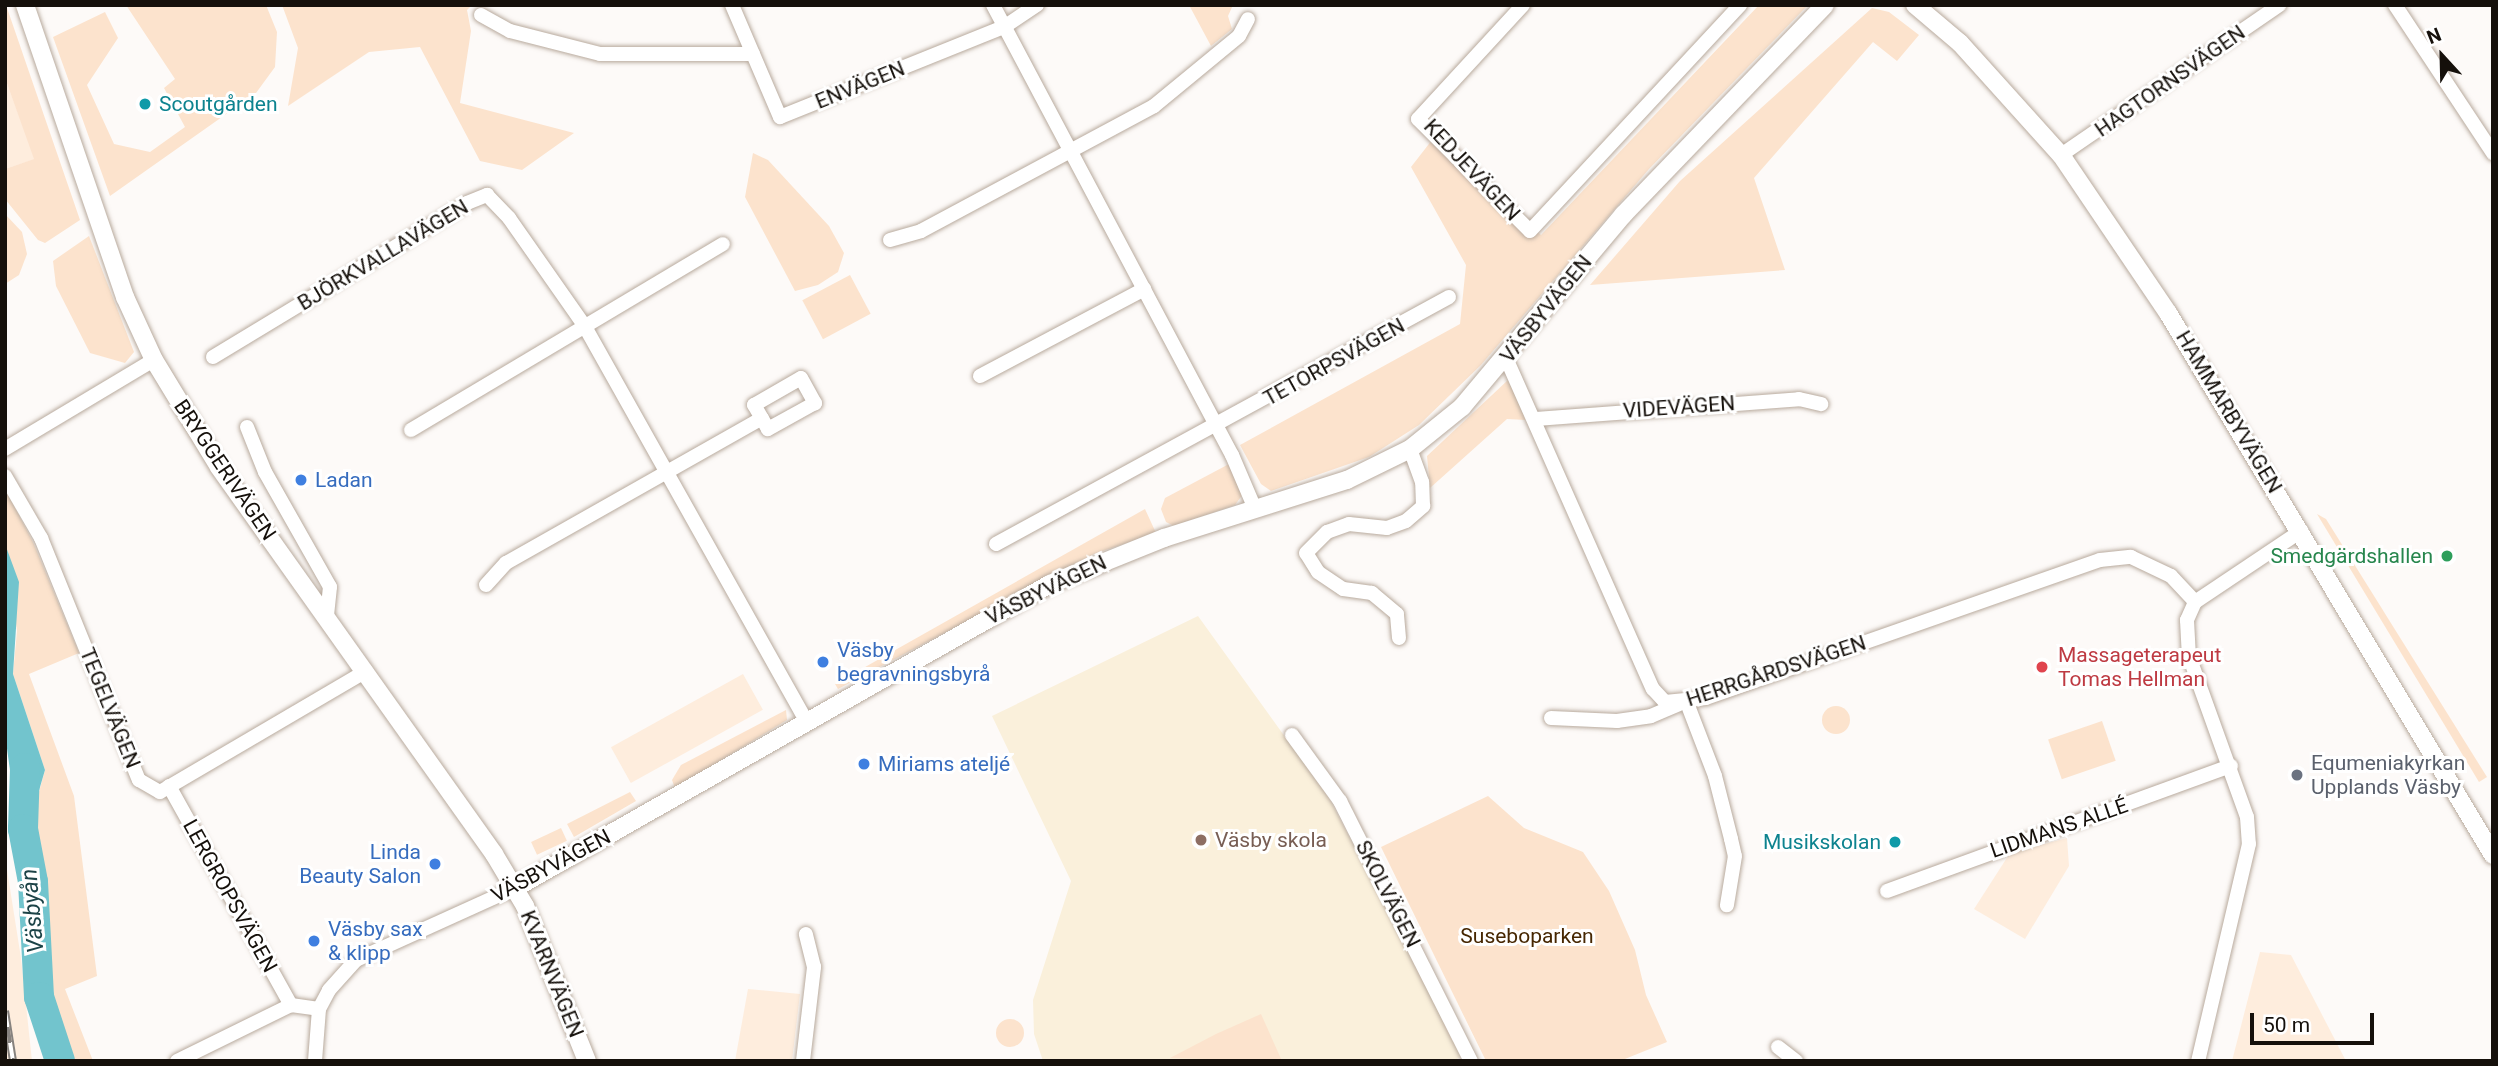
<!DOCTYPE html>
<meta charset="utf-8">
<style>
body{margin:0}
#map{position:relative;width:2498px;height:1066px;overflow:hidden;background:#fdfaf8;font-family:Roboto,sans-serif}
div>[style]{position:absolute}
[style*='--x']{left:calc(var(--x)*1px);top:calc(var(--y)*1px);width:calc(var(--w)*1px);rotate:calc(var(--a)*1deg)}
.built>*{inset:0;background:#feeddd;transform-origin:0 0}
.education>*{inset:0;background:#faf0db}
.green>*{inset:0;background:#fce3cd;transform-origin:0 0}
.round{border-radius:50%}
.water>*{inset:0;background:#72c4cd}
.river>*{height:30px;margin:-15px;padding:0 15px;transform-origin:15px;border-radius:15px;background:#72c4cd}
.roads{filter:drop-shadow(0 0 2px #b8aa9d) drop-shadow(0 0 2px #b8aa9d)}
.minor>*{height:14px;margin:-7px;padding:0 7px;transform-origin:7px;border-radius:7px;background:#fff}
.tertiary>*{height:18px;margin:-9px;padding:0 9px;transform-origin:9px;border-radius:9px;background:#fff}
.rail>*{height:8px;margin-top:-4px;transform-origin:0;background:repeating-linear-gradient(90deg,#fff 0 16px,#86827f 0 32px);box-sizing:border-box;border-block:2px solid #86827f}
.dots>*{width:19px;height:19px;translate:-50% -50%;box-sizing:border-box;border:4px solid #fff;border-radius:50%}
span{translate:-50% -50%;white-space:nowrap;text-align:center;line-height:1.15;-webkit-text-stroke:6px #fff;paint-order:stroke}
.street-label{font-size:21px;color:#15100b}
.culture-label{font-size:21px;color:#0d838f}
.left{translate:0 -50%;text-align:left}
.right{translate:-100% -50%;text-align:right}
.shop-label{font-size:21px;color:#366cbe}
.leisure-label{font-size:21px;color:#27864d}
.health-label{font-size:21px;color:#be3a42}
.worship-label{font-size:21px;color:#5b616d}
.education-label{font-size:21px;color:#785e54}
.park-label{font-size:21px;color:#462702}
.water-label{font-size:23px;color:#1c4347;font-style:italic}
.frame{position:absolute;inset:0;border:7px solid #15100b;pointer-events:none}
.north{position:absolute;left:2407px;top:21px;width:70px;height:70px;-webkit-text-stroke:5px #fff;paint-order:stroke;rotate:338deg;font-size:19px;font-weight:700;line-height:28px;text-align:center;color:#15100b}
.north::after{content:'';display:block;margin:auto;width:24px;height:32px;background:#15100b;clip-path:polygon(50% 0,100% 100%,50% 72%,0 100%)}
.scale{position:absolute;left:2250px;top:1013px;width:124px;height:32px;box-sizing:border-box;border:4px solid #15100b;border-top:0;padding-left:9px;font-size:21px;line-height:24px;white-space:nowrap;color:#15100b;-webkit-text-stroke:5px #fff;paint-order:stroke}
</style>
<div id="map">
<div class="built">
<div style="clip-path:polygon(5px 78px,35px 159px,5px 169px)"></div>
<div style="left:743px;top:674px;width:41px;height:151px;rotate:61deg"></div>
<div style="clip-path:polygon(2067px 838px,2069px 866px,2025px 939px,1974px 909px,2010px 853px)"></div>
<div style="clip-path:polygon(5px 857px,21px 958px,32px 1061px,5px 1061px)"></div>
<div style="clip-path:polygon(2260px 952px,2291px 955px,2346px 1061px,2232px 1061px)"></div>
<div style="clip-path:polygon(748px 989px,800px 994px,792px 1061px,735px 1061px)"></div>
</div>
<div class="education">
<div style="clip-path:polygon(1198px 616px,1329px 798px,1463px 1056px,1453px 1061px,1043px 1061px,1034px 1034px,1033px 1000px,1071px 881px,992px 716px)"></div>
</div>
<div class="green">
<div style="clip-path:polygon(6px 5px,80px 220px,45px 243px,38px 240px,5px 199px,5px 169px,34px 159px,5px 78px)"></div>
<div style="clip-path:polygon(126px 5px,266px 5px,277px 32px,275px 67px,256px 93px,110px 196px,53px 37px,105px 12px,118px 38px,87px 85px,114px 144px,150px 152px,185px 127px,164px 88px,175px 79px)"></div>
<div style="clip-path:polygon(282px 5px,472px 5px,467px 10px,471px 31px,460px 103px,574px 133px,522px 170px,480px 161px,420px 47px,369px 52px,288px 106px,298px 48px)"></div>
<div style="clip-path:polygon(1189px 5px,1233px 5px,1228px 16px,1232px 29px,1211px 46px)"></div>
<div style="clip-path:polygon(1759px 5px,1808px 5px,1649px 169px,1481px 365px,1419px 425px,1369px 457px,1271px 491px,1261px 484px,1240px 445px,1460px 324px,1466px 265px,1411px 167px,1432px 140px,1541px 235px)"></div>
<div style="clip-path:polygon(1872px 8px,1889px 12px,1919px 35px,1897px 61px,1873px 42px,1754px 178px,1785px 270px,1590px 285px,1680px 181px)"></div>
<div style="clip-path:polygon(753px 153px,768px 160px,829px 226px,844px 253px,838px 272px,818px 285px,795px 291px,745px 197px)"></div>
<div style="clip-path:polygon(5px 214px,22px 232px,27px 254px,19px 275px,5px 284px)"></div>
<div style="clip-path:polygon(89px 236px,134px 352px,125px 363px,90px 353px,56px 286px,53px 261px)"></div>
<div style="left:850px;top:275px;width:44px;height:54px;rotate:62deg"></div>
<div style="clip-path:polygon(1508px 380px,1526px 420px,1507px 419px,1430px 488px,1427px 456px)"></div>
<div style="clip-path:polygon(1229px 464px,1243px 494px,1235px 505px,1174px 526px,1166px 522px,1161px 509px,1165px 498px)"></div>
<div style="clip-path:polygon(5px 489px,33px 542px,79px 653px,29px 674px,74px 796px,97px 976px,65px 989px,93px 1061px,69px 1061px,46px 995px,40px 880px,29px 828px,45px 770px,13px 674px,17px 631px,5px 544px)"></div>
<div style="clip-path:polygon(1145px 509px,1156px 533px,1094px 554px,838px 689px,835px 684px)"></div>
<div style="clip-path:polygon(2317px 514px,2326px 519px,2487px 777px,2479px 782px)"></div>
<div class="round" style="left:1822px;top:706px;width:28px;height:28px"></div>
<div style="clip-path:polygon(786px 710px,787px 720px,675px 788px,672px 780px,681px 765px)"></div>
<div style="left:2102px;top:721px;width:42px;height:57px;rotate:71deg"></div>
<div style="clip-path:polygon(630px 792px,636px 801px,574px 837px,567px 824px)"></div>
<div style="clip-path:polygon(1488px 796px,1524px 828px,1583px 852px,1609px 891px,1635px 950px,1646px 995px,1667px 1042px,1620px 1061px,1486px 1061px,1381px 847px)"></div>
<div style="left:561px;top:828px;width:14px;height:33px;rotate:65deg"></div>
<div style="clip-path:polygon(1261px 1014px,1282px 1061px,1170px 1058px,1216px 1034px)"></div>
<div class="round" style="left:996px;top:1019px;width:28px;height:28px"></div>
</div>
<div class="water">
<div style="clip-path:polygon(5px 544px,19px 582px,13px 674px,45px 770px,33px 811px,15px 807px,5px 734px)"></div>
</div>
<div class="river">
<div style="--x:25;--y:768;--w:61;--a:91.9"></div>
<div style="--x:23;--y:829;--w:54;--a:79.3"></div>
<div style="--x:33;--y:882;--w:115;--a:87"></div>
<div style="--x:39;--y:997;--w:67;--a:71.8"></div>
</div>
<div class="roads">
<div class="minor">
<div style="--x:732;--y:5;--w:122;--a:66.8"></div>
<div style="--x:780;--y:117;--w:241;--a:-21.9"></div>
<div style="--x:1004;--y:27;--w:40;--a:-34"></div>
<div style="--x:993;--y:5;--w:510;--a:62.03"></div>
<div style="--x:1232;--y:455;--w:59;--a:66.9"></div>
<div style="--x:1523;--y:5;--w:155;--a:132.6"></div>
<div style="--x:1418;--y:119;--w:158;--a:45"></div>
<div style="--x:1530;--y:231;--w:309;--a:-47.1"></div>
<div style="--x:2395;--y:5;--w:178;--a:56.5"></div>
<div style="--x:481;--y:15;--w:33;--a:29"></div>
<div style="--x:510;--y:31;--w:93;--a:14.3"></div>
<div style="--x:600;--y:54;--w:153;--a:0"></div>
<div style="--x:2061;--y:155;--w:265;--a:-34.5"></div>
<div style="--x:890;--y:240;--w:32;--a:-16"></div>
<div style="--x:921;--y:231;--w:264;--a:-28.2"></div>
<div style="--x:1154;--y:106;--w:110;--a:-39.5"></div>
<div style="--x:1239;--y:36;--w:19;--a:-62"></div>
<div style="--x:213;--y:357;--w:297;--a:-31.2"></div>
<div style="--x:467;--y:203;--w:22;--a:-22"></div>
<div style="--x:487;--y:195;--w:32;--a:46"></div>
<div style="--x:509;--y:218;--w:131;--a:55"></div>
<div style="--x:584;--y:325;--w:453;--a:60.7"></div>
<div style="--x:1506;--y:358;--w:362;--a:66.1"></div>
<div style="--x:1653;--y:689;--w:18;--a:47"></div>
<div style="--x:1665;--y:702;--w:41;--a:-5.6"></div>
<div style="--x:1706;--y:698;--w:417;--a:-19.3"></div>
<div style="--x:2100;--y:560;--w:31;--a:-6"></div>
<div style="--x:2131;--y:557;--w:44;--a:25.4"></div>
<div style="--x:2171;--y:576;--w:35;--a:47"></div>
<div style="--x:2195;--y:602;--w:20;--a:114"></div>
<div style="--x:2187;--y:620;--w:36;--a:87"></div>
<div style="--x:2189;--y:656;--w:171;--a:70.2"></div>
<div style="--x:2247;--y:817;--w:27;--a:86"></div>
<div style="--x:2249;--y:844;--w:223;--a:103.2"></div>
<div style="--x:980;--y:376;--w:186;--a:-27.9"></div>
<div style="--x:801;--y:378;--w:29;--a:61"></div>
<div style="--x:815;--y:403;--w:54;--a:151"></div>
<div style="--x:768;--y:429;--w:28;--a:-120"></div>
<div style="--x:754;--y:405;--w:54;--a:-29.9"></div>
<div style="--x:1536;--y:419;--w:264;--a:-4.3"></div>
<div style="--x:1799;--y:399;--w:23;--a:13"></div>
<div style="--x:247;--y:427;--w:48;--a:68.2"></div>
<div style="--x:265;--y:472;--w:132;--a:60.5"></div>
<div style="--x:330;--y:587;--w:28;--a:96"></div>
<div style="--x:411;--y:430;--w:363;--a:-30.8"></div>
<div style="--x:5;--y:449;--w:174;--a:-30.9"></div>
<div style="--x:5;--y:476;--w:72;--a:59.9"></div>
<div style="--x:41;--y:538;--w:261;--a:68"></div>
<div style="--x:139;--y:780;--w:24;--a:30"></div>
<div style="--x:160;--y:792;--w:239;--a:-30.4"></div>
<div style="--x:996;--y:544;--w:516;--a:-28.6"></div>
<div style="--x:486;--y:585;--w:30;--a:-48"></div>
<div style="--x:506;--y:563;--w:294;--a:-29.5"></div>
<div style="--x:2195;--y:602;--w:128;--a:-33.8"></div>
<div style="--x:1399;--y:638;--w:24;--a:-95"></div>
<div style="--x:1397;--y:614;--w:33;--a:-140"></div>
<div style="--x:1372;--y:593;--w:29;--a:-172"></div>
<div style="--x:1343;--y:589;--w:30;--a:-146"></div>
<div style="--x:1318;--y:572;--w:22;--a:-122"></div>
<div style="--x:1306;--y:553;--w:30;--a:-45"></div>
<div style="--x:1327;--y:532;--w:23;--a:-20"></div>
<div style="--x:1349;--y:524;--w:38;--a:6"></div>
<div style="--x:1387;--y:528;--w:20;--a:-20"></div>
<div style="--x:1406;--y:521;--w:23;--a:-41"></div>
<div style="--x:1423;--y:506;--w:24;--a:-92"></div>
<div style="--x:1422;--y:482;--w:35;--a:-110"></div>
<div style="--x:1687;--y:703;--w:78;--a:69"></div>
<div style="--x:1715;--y:776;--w:65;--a:75.7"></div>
<div style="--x:1731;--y:839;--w:17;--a:77"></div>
<div style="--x:1735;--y:856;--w:50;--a:99.3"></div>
<div style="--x:1551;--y:718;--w:66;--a:2.6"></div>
<div style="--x:1617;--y:721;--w:34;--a:-8"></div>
<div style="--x:1651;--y:716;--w:30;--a:-23"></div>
<div style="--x:1292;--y:735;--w:82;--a:54"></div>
<div style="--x:1340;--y:801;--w:291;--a:63.3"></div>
<div style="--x:169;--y:786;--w:251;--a:60.9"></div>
<div style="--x:1887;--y:891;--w:366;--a:-20"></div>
<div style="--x:1778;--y:1047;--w:23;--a:38"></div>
<div style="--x:177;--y:1061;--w:127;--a:-26.2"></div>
<div style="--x:291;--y:1005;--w:28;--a:8"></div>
<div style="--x:315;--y:1061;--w:52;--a:-85.6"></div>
<div style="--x:319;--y:1009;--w:21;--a:-62"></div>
<div style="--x:329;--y:990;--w:40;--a:-48"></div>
<div style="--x:356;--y:960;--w:175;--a:-24.4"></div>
<div style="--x:803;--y:1061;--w:95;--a:-83.3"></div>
<div style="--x:814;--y:967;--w:34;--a:-104"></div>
</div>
<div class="tertiary">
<div style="--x:25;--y:5;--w:309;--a:71.1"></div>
<div style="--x:125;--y:297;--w:69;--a:65.3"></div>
<div style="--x:154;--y:360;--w:125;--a:58.7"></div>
<div style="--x:219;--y:467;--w:475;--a:54.6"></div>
<div style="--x:494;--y:854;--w:61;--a:59.2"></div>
<div style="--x:525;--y:906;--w:167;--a:68.2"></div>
<div style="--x:1915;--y:5;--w:59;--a:40.2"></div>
<div style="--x:1960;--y:43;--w:151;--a:48"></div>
<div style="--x:2061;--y:155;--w:191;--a:55.9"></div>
<div style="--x:2168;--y:313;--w:632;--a:59.05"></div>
<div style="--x:515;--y:888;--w:615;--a:-29.61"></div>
<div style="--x:1050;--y:584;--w:123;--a:-22"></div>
<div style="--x:1164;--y:538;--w:192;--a:-17.6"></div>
<div style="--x:1347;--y:480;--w:70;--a:-26.2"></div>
<div style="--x:1410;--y:449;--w:67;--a:-38.9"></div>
<div style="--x:1462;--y:407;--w:251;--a:-50"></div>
<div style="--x:1623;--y:215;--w:291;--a:-46.1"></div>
</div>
</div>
<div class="rail">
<div style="--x:5;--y:1011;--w:51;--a:80.9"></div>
</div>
<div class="dots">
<div style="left:145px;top:104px;background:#0f9aa8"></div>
<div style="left:301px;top:480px;background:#3f7fe0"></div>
<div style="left:2447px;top:556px;background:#2e9e5b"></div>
<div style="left:823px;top:662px;background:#3f7fe0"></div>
<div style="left:2042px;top:667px;background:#e0444e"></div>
<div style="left:864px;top:764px;background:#3f7fe0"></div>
<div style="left:2297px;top:775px;background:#6b7280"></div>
<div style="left:1201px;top:840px;background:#8d6e63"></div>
<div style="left:1895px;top:842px;background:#0f9aa8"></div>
<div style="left:435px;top:864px;background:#3f7fe0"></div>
<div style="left:314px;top:941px;background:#3f7fe0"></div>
</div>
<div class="street-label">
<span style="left:2170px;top:81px;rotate:-35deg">HAGTORNSVÄGEN</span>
<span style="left:860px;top:85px;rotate:-22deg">ENVÄGEN</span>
<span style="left:1472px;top:170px;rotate:47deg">KEDJEVÄGEN</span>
<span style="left:383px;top:255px;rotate:-31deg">BJÖRKVALLAVÄGEN</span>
<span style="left:1546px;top:309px;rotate:-51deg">VÄSBYVÄGEN</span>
<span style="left:1334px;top:362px;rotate:-29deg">TETORPSVÄGEN</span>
<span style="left:1679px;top:407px;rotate:-4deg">VIDEVÄGEN</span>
<span style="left:2229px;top:412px;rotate:59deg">HAMMARBYVÄGEN</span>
<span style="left:225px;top:470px;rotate:56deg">BRYGGERIVÄGEN</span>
<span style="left:1046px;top:590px;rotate:-26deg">VÄSBYVÄGEN</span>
<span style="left:1776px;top:671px;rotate:-18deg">HERRGÅRDSVÄGEN</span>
<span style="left:110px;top:708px;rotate:68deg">TEGELVÄGEN</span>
<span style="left:2059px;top:828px;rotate:-19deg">LIDMANS ALLÉ</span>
<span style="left:551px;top:866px;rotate:-28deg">VÄSBYVÄGEN</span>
<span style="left:1388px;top:894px;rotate:63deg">SKOLVÄGEN</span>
<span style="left:230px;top:896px;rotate:61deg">LERGROPSVÄGEN</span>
<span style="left:552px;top:974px;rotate:68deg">KVARNVÄGEN</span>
</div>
<div class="culture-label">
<span class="left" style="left:159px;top:104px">Scoutgården</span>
<span class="right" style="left:1881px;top:842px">Musikskolan</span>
</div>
<div class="shop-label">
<span class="left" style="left:315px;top:480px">Ladan</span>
<span class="left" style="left:837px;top:662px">Väsby<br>begravningsbyrå</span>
<span class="left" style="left:878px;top:764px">Miriams ateljé</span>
<span class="right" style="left:421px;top:864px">Linda<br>Beauty Salon</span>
<span class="left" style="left:328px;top:941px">Väsby sax<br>&amp; klipp</span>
</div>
<div class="leisure-label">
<span class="right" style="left:2433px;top:556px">Smedgärdshallen</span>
</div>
<div class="health-label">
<span class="left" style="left:2058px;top:667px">Massageterapeut<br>Tomas Hellman</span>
</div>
<div class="worship-label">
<span class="left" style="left:2311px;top:775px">Equmeniakyrkan<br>Upplands Väsby</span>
</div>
<div class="education-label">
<span class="left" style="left:1215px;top:840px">Väsby skola</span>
</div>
<div class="park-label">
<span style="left:1527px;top:936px">Suseboparken</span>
</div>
<div class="water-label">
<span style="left:33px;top:911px;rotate:-95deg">Väsbyån</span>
</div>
<div class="frame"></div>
<div class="north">N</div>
<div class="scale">50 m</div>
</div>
